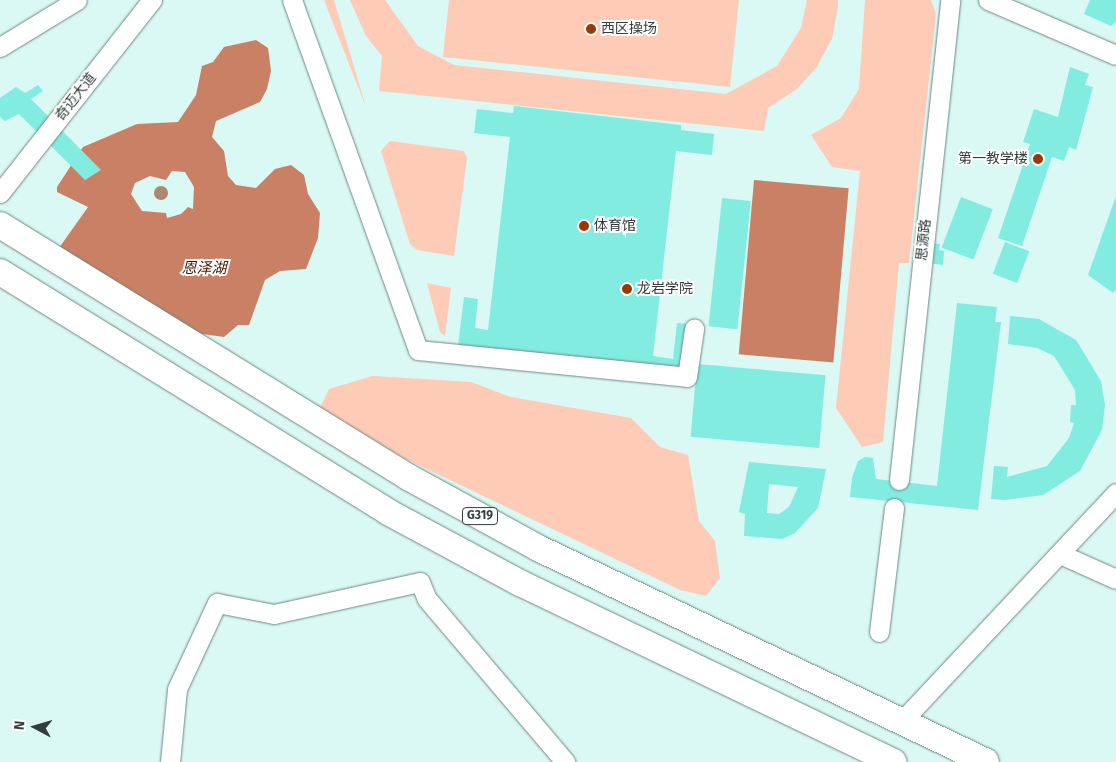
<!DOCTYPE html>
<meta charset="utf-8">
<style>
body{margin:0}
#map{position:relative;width:1116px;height:762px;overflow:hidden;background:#daf8f4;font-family:"Fira Sans","Noto Sans SC",sans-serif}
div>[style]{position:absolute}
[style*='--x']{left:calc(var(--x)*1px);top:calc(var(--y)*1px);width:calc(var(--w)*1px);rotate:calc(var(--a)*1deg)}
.green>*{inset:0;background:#fecbb7}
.water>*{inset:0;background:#ca8064;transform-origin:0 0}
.building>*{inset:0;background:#82ece0;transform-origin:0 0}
.roads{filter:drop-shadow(0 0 1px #6d8884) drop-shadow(0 0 1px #6d8884)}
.minor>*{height:19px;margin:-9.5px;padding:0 9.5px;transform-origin:9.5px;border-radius:9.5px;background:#fff}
.highway>*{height:26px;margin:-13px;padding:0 13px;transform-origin:13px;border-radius:13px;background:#fff}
.trees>*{width:14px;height:14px;margin:-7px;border-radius:50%;background:#ac896e}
.dots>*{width:14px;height:14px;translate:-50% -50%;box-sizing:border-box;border:2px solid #fff;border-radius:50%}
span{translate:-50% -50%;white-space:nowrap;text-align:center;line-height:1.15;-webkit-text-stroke:4px #fff;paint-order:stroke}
.shield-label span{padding:1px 4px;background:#fff;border:1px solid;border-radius:4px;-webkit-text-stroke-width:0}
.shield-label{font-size:12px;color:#323d3c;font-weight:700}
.poi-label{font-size:14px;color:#323d3c}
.left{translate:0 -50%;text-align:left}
.right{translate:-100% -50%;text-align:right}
.street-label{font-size:14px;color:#323d3c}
.water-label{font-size:15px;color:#471804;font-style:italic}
.north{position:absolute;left:10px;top:702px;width:50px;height:50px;-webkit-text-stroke:4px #fff;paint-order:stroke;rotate:276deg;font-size:14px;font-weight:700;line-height:20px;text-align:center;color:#323d3c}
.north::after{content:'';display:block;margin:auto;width:18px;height:22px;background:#323d3c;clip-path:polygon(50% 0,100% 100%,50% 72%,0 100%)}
</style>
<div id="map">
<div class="green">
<div style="clip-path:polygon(324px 0,334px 0,366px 107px)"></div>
<div style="clip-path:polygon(350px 0,385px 0,418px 46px,454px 65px,726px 94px,777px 66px,801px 28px,807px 0,838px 0,838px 6px,832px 39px,816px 68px,797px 89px,768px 108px,764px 131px,379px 91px,382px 56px,366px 36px)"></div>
<div style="clip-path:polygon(449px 0,739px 0,730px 87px,443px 57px)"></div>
<div style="clip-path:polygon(865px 0,931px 0,936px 14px,909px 263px,899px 263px,883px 442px,862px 447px,836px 408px,860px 171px,832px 167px,811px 135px,841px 118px,859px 89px)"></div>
<div style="clip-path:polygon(390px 141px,464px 151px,467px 158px,454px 256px,417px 250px,410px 244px,381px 151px)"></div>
<div style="clip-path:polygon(427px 283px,451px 288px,445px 336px,440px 332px)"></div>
<div style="clip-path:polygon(373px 376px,471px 382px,511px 397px,631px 418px,660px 447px,688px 455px,699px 521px,715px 541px,720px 578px,706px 596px,680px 590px,316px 416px,329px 389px)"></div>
</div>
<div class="water">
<div style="clip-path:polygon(evenodd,256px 40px,268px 48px,271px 71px,267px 89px,260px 102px,216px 121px,212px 137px,224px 151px,228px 176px,236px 185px,256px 188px,275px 169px,291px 165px,304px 175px,308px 194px,320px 213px,318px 238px,306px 269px,280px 271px,265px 280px,249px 325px,238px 325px,224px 337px,188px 332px,59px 248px,88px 207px,57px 192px,57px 187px,83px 147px,137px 124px,178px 122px,196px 95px,202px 66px,213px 62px,224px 47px,256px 40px,172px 171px,185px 172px,194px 187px,193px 209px,188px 207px,181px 214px,167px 218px,166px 213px,142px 211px,131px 194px,135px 183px,150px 176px,166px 180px,172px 171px)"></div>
<div style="left:754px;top:180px;width:95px;height:175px;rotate:5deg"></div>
</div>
<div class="building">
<div style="clip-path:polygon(1090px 0,1116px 0,1116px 22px,1111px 26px,1084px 14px)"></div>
<div style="clip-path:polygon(1070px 67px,1089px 74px,1085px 85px,1093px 87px,1076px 150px,1069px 147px,1064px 161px,1052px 157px,1022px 246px,998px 238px,1030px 144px,1023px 142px,1034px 109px,1058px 117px)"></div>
<div style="clip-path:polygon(38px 85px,43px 91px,31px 99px,101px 170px,85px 180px,19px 114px,5px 121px,0 117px,0 98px,16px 87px,25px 93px)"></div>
<div style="clip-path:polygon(514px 106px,681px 125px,681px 130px,714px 134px,712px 155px,676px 151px,653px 356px,673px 359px,677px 323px,689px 324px,683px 371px,458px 346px,464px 297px,478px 299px,475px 328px,488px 330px,510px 137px,474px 133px,477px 109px,513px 113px)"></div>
<div style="clip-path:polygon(1116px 196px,1116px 290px,1113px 293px,1088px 275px)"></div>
<div style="left:961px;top:197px;width:34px;height:54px;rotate:21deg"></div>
<div style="left:722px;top:198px;width:29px;height:129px;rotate:6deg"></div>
<div style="left:1005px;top:242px;width:26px;height:34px;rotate:21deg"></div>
<div style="clip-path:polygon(929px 243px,940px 244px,939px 250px,944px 251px,943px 265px,927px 263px)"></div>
<div style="clip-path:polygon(957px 303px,997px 307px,995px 322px,1001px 322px,978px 510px,850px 497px,852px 478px,858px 461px,865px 457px,873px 458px,876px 479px,937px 486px)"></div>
<div style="clip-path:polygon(1010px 316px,1039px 319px,1076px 340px,1101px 381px,1105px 405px,1102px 430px,1080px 471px,1043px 495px,1005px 500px,991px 499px,994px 466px,1008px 467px,1007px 477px,1047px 466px,1069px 438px,1074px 423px,1070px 422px,1071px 405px,1076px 405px,1075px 390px,1054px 356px,1037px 348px,1008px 344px)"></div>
<div style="left:697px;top:364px;width:129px;height:73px;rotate:5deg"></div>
<div style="clip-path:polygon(evenodd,749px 462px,826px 469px,818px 508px,795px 533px,782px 539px,744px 536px,745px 514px,739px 512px,749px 462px,769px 484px,798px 487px,789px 507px,779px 514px,767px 513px,769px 484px)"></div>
</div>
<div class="roads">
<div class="minor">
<div style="--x:292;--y:0;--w:372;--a:70.2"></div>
<div style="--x:418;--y:350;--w:270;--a:5.7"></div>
<div style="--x:687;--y:377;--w:49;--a:-81.7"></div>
<div style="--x:988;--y:0;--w:139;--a:23.3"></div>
<div style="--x:0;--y:47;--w:90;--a:-31.4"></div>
<div style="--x:0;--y:193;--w:246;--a:-51.8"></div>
<div style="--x:899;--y:480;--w:483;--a:-83.9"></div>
<div style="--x:1060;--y:554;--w:61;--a:24.1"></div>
<div style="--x:879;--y:632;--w:125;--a:-83.1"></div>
<div style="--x:901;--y:722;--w:314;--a:-46.8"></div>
<div style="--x:170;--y:762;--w:73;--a:-84.5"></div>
<div style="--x:177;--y:689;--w:95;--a:-65.1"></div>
<div style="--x:217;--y:603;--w:58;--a:10.9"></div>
<div style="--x:274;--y:614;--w:149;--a:-12.4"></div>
<div style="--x:420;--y:582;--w:18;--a:68"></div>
<div style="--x:427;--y:599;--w:214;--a:49.7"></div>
</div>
<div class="highway">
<div style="--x:0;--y:225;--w:480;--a:31.7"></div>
<div style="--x:408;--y:477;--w:148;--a:28.6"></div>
<div style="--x:538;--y:548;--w:496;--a:25.5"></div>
<div style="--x:0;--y:272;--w:456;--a:31.7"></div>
<div style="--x:388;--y:512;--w:150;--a:28.3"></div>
<div style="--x:520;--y:583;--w:414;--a:25.6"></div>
</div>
</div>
<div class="trees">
<div style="left:161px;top:193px"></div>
</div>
<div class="dots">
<div style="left:591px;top:29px;background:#9b3700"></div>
<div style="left:1038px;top:159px;background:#9b3700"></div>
<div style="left:584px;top:226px;background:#9b3700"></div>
<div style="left:627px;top:289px;background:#9b3700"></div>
</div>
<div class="shield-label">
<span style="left:480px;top:516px">G319</span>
</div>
<div class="poi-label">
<span class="left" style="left:601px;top:29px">西区操场</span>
<span class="right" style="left:1028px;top:159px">第一教学楼</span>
<span class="left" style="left:594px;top:226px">体育馆</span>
<span class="left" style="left:637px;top:289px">龙岩学院</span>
</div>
<div class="street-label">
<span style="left:76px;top:97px;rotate:-52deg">奇迈大道</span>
<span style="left:924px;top:240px;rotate:-84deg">思源路</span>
</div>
<div class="water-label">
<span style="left:204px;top:269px">恩泽湖</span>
</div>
<div class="north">N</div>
</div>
